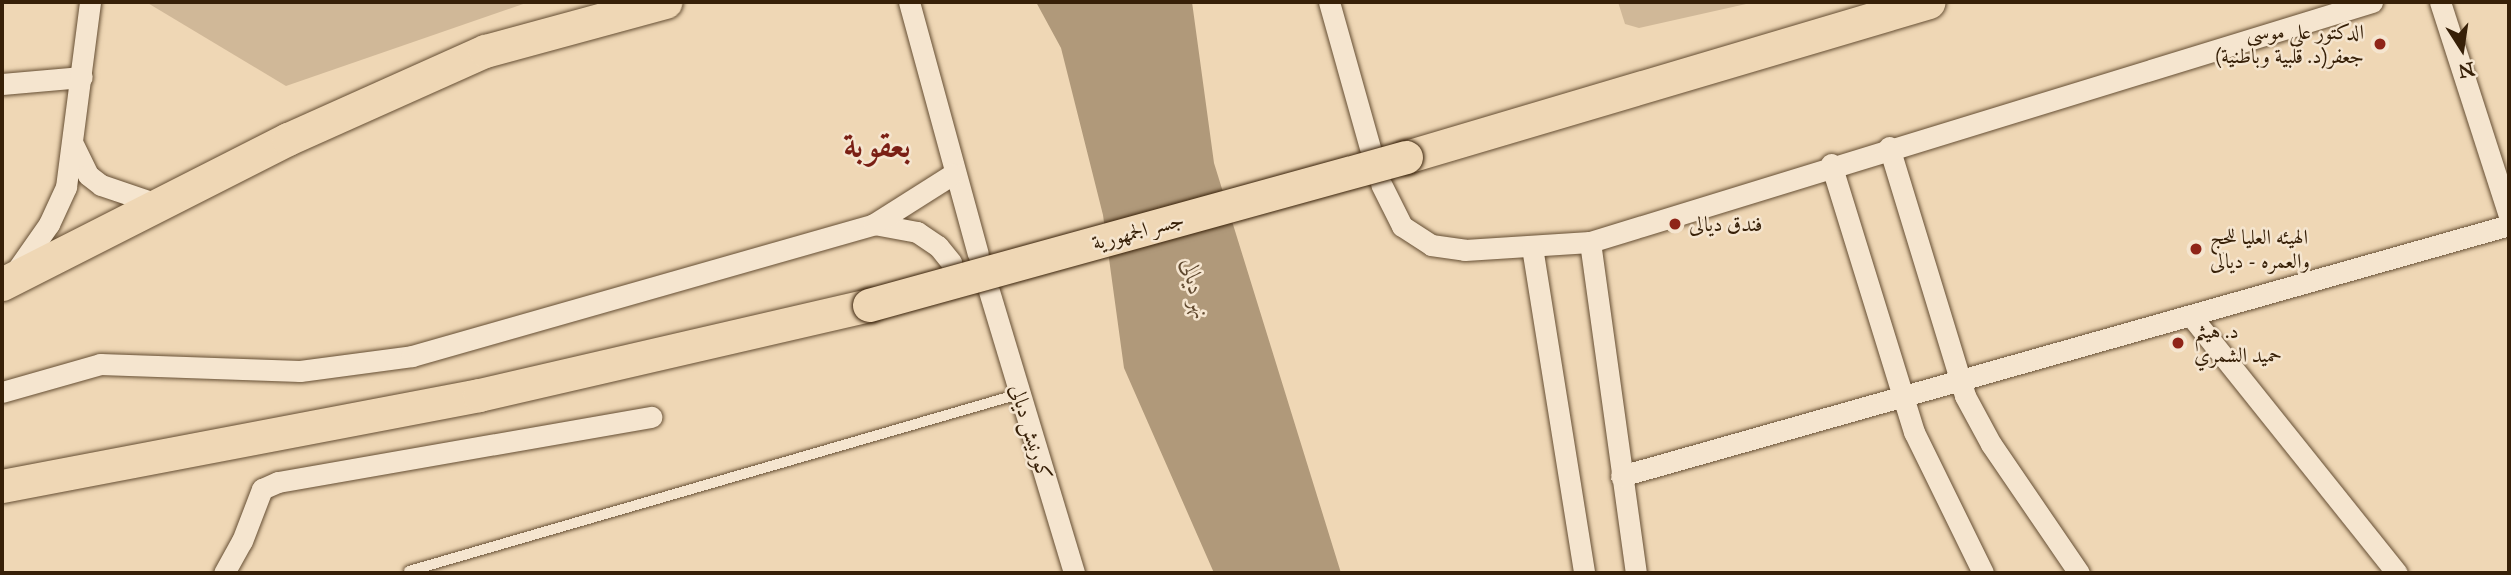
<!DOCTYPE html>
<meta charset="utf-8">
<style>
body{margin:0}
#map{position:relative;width:2511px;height:575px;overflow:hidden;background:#efd7b5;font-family:"IM FELL Great Primer",Amiri,serif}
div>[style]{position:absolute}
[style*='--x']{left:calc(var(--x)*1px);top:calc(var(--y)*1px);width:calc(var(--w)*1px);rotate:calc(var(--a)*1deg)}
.green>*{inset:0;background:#d0b898}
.water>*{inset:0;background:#b0997a}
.roads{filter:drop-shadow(0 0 2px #654e33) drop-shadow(0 0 2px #654e33)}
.service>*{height:10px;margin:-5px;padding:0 5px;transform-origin:5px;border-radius:5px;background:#f5e5cf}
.minor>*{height:21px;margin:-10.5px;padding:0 10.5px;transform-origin:10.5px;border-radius:10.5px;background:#f5e5cf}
.primary>*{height:33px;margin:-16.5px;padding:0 16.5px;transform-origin:16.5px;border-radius:16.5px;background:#efd7b5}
.bridges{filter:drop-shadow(0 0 2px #372008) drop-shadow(0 0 2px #372008)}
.primary-bridge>*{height:33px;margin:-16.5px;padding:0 16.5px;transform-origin:16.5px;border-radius:16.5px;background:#efd7b5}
.dots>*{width:19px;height:19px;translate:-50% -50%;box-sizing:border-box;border:4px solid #f5e5cf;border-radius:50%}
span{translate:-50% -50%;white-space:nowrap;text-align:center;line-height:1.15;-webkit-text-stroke:5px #f5e5cf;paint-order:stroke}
.poi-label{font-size:21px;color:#372008}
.right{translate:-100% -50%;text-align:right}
.left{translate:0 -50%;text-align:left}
.street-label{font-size:21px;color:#372008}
.water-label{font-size:23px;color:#614a30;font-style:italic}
.town-label{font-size:35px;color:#7a1f14;font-weight:700}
.frame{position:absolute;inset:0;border:4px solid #372008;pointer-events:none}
.north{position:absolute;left:2427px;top:14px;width:70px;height:70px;-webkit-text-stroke:5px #f5e5cf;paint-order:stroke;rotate:168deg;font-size:19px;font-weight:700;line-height:28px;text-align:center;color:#372008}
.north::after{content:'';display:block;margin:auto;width:24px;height:32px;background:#372008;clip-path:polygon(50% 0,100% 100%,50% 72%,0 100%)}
</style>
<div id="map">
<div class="green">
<div style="clip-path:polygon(146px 2px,529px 2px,286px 86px)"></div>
<div style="clip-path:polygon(1618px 2px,1755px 2px,1639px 28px,1625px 24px)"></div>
</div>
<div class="water">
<div style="clip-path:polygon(1036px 2px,1192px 2px,1214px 163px,1341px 573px,1214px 573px,1124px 368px,1103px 215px,1061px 48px)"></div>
</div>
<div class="roads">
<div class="service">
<div style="--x:409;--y:571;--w:635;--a:-16.18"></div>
</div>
<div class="minor">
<div style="--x:909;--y:2;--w:261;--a:74.7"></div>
<div style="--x:1329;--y:2;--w:152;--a:74.3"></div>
<div style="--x:2440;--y:2;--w:224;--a:72.1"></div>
<div style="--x:2;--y:84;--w:80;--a:-5"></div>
<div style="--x:74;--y:146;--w:32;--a:64"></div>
<div style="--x:88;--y:175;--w:16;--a:38"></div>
<div style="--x:101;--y:185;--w:62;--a:18.7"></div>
<div style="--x:1889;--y:147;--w:260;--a:73"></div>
<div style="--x:1965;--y:396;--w:55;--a:61.6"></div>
<div style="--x:1991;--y:444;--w:156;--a:55.7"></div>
<div style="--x:1831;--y:164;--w:281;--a:72.8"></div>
<div style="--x:1914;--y:432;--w:157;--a:63.9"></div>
<div style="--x:1381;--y:184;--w:47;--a:63.4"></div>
<div style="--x:1402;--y:226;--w:35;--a:33"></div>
<div style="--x:1431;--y:245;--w:34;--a:8"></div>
<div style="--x:1465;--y:250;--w:125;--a:-3.7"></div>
<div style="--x:1590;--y:242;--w:818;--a:-17.06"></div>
<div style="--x:874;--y:224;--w:44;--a:10.5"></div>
<div style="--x:917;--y:232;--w:25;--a:34"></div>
<div style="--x:938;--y:246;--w:21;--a:51"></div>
<div style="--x:1590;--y:242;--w:334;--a:82.1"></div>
<div style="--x:1532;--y:247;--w:330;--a:80.9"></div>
<div style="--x:14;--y:274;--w:61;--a:-55"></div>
<div style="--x:49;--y:224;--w:41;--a:-65.3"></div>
<div style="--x:66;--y:187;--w:187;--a:-82.6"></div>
<div style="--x:989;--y:291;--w:295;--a:73.2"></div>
<div style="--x:2191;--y:316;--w:329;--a:51.3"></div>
<div style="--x:2;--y:392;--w:102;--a:-15.9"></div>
<div style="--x:100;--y:364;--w:200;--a:2"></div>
<div style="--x:300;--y:371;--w:113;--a:-7.6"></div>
<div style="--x:412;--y:356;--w:480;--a:-15.9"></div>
<div style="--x:874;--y:224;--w:93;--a:-32.3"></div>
<div style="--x:1621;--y:476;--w:923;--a:-15.78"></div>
<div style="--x:224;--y:573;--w:37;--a:-61"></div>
<div style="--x:242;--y:541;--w:56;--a:-69"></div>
<div style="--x:262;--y:489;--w:17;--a:-24"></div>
<div style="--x:278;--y:482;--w:379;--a:-9.9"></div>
</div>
<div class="primary">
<div style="--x:1406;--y:157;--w:545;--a:-16.51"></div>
<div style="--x:2;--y:284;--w:321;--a:-26.9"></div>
<div style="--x:288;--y:139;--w:216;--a:-24.1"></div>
<div style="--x:485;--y:51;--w:187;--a:-15.2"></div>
<div style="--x:2;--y:486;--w:486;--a:-10.8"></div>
<div style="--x:479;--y:395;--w:400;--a:-13"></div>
</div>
</div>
<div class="bridges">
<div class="primary-bridge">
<div style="--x:869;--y:305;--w:557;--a:-15.41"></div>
</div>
</div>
<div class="dots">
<div style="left:2380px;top:44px;background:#8f2418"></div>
<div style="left:1675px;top:224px;background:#8f2418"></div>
<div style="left:2196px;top:249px;background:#8f2418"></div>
<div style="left:2178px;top:343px;background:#8f2418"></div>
</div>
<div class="poi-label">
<span class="right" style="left:2364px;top:44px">الدكتور علي موسى<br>جعفر(د. قلبية وباطنية)</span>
<span class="left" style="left:1689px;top:224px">فندق ديالى</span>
<span class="left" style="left:2210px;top:249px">الهيئه العليا للحج<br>والعمره - ديالى</span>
<span class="left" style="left:2194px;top:343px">د. هيثم<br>حميد الشمري</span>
</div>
<div class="street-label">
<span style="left:1138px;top:231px;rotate:-15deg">جسر الجمهورية</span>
<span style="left:1031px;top:432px;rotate:73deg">كورنيش ديالى</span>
</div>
<div class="water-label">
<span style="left:1196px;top:289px;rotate:78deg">نهر ديالى</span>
</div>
<div class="town-label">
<span style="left:877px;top:145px">بعقوبة</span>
</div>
<div class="frame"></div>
<div class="north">N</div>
</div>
